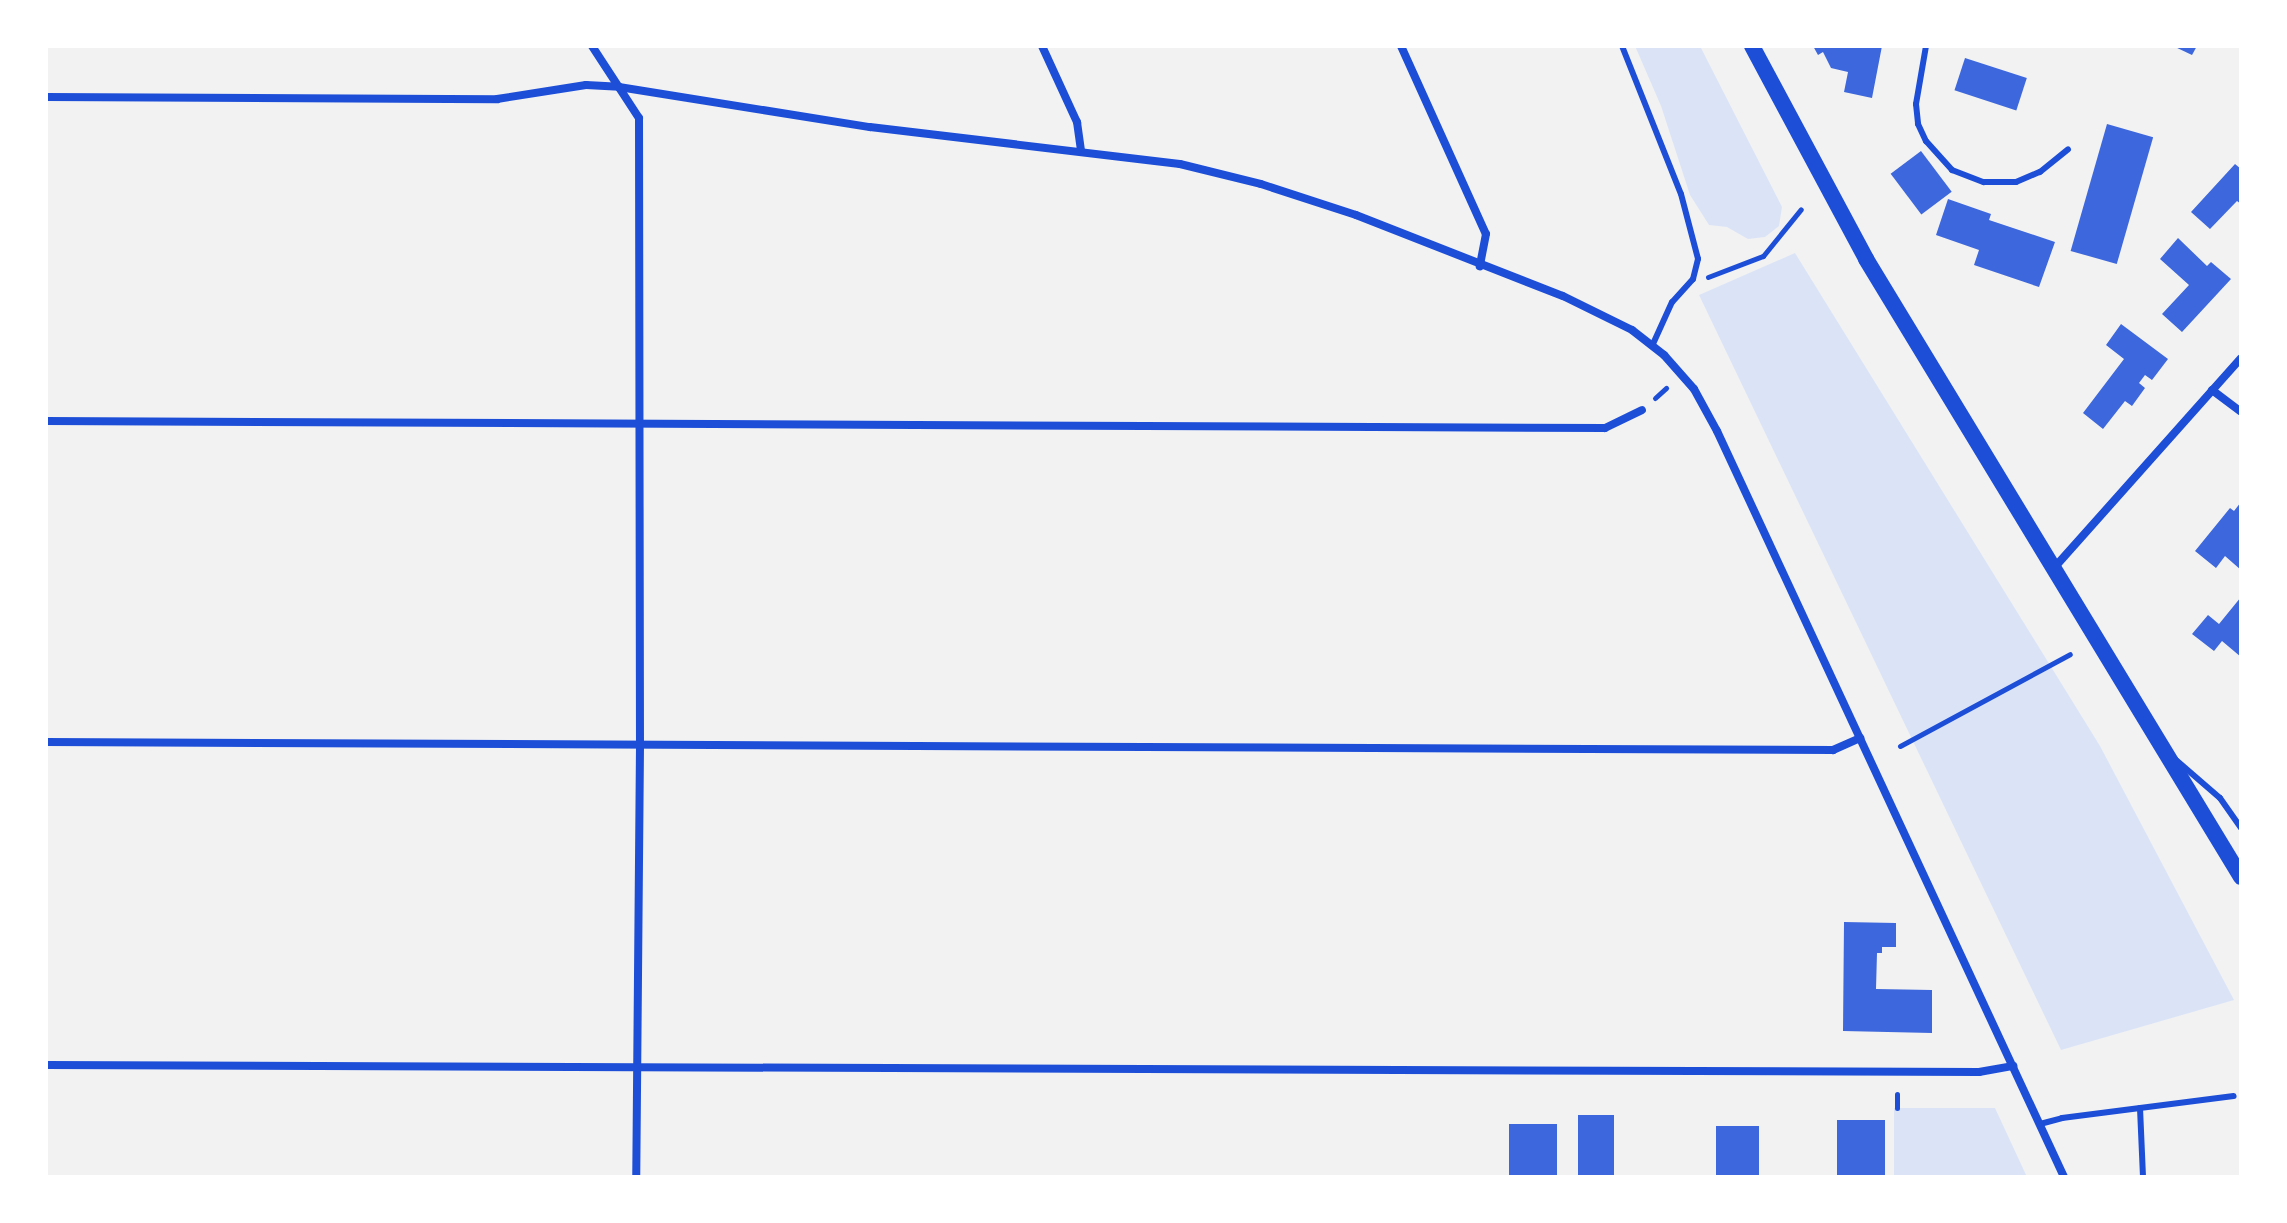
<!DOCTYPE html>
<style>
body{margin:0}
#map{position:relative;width:2287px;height:1223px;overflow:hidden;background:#f2f2f2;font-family:Cabin,sans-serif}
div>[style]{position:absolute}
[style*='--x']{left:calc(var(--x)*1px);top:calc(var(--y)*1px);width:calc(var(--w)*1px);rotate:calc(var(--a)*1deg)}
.green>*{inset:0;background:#dbe4f7}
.building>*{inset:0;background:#3d67dc;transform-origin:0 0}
.path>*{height:5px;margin:-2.5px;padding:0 2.5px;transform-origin:2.5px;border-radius:2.5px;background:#1d4ed8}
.service>*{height:6px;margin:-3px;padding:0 3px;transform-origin:3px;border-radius:3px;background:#1d4ed8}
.minor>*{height:8px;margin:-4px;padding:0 4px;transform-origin:4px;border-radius:4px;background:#1d4ed8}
.secondary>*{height:16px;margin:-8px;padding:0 8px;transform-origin:8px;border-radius:8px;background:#1d4ed8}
span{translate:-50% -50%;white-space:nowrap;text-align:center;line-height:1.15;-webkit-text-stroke:6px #fff;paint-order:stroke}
.frame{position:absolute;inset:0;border:48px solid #fff;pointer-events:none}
</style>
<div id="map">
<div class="green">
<div style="clip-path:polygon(1635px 46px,1700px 46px,1782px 207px,1779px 226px,1765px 237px,1748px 239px,1727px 227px,1709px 225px,1690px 195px,1661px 106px)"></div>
<div style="clip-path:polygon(1795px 253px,2100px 746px,2234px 1000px,2061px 1050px,1699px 295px)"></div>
<div style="clip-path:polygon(1894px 1108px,1995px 1108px,2027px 1177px,1894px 1177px)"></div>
</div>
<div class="building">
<div style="clip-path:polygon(1813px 46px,1882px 46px,1872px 98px,1844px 92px,1848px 72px,1831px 68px,1823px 52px,1818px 55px)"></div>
<div style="clip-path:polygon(2173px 46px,2197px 46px,2192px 55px)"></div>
<div style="left:1965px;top:58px;width:65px;height:34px;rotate:18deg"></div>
<div style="left:2107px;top:124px;width:48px;height:132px;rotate:16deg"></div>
<div style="left:1921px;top:151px;width:51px;height:38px;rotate:53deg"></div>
<div style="clip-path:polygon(2235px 164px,2241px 169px,2241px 204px,2237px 201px,2210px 229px,2191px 212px)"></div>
<div style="clip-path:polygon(1948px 199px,1991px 214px,1989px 220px,2055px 242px,2039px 287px,1974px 265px,1979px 250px,1936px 235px)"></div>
<div style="clip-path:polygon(2178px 238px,2207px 266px,2211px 262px,2231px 279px,2182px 332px,2162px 314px,2189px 285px,2160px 259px)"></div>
<div style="clip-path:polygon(2121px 324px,2168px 359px,2152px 380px,2145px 375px,2139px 383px,2145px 388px,2132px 406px,2125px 401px,2103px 429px,2083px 413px,2124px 359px,2106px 345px)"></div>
<div style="clip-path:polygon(2241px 502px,2241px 570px,2225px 556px,2216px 568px,2195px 551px,2230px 508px,2234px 511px)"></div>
<div style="clip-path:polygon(2241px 597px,2241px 657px,2222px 641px,2214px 651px,2192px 634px,2208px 615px,2219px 624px)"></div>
<div style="clip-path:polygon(1844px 922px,1896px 923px,1896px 947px,1882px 947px,1882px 953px,1877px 953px,1876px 989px,1932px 990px,1932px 1033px,1843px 1031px)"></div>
<div style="left:1578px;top:1115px;width:36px;height:62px"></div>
<div style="left:1837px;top:1120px;width:48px;height:57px"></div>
<div style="left:1557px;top:1124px;width:53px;height:48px;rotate:90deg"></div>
<div style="left:1716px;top:1126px;width:43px;height:51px"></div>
</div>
<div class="path">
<div style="--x:1708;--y:277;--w:59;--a:-20.9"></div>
<div style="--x:1763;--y:256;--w:60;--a:-51"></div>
<div style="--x:1655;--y:398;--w:15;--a:-42"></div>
<div style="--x:1900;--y:746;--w:193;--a:-28.4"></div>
<div style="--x:1897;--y:1094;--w:14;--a:90"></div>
</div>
<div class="service">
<div style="--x:1622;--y:46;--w:159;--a:68.3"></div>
<div style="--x:1681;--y:194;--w:67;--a:75.3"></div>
<div style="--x:1698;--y:259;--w:21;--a:104"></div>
<div style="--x:1693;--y:279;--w:31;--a:132"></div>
<div style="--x:1672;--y:302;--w:48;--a:114.4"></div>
<div style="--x:1926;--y:46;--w:59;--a:99.8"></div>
<div style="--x:1916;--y:104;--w:20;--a:84"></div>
<div style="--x:1918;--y:124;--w:19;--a:65"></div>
<div style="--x:1926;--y:141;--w:39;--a:48"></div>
<div style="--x:1952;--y:170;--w:34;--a:21"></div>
<div style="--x:1984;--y:182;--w:32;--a:0"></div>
<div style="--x:2016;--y:182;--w:26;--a:-23"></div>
<div style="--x:2040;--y:172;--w:36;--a:-39"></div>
<div style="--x:2176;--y:760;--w:58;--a:40.8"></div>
<div style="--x:2220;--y:798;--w:37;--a:55"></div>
<div style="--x:2140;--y:1108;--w:69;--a:87.5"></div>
<div style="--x:2040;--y:1124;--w:23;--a:-15"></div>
<div style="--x:2062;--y:1118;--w:173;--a:-7.3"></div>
</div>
<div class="minor">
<div style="--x:592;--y:46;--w:86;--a:56.9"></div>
<div style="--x:639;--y:118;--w:628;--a:89.91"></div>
<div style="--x:640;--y:746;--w:431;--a:90.5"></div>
<div style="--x:1042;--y:46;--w:84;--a:65.3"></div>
<div style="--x:1077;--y:122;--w:29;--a:82"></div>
<div style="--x:1401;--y:46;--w:206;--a:65.7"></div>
<div style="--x:1486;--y:234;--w:33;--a:101"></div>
<div style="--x:46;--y:97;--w:451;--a:0.3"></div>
<div style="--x:497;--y:99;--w:90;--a:-8.9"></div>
<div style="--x:586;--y:85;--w:33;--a:3"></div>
<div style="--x:619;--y:87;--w:254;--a:9.1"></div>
<div style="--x:870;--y:127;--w:312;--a:6.8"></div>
<div style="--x:1180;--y:164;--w:83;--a:13.9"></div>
<div style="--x:1261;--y:184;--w:100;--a:18.1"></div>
<div style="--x:1356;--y:215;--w:222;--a:21.4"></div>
<div style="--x:1563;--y:296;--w:77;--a:26.2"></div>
<div style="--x:1632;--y:330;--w:41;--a:38"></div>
<div style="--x:1664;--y:355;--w:45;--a:48.6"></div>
<div style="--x:1694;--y:389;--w:48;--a:61.3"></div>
<div style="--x:1717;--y:431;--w:823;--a:65.05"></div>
<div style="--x:2212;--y:390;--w:36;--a:37"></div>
<div style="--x:46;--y:421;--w:1559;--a:0.26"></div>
<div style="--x:1605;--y:428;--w:41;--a:-25.9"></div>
<div style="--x:2054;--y:568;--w:281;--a:-48.3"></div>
<div style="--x:46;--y:742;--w:1787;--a:0.26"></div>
<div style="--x:1833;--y:750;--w:30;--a:-24"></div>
<div style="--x:46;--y:1065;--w:1933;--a:0.21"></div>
<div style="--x:1979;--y:1072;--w:35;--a:-10"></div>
</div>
<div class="secondary">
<div style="--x:1752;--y:46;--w:242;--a:61.8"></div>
<div style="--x:1866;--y:259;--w:723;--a:58.75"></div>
</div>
<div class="frame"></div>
</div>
